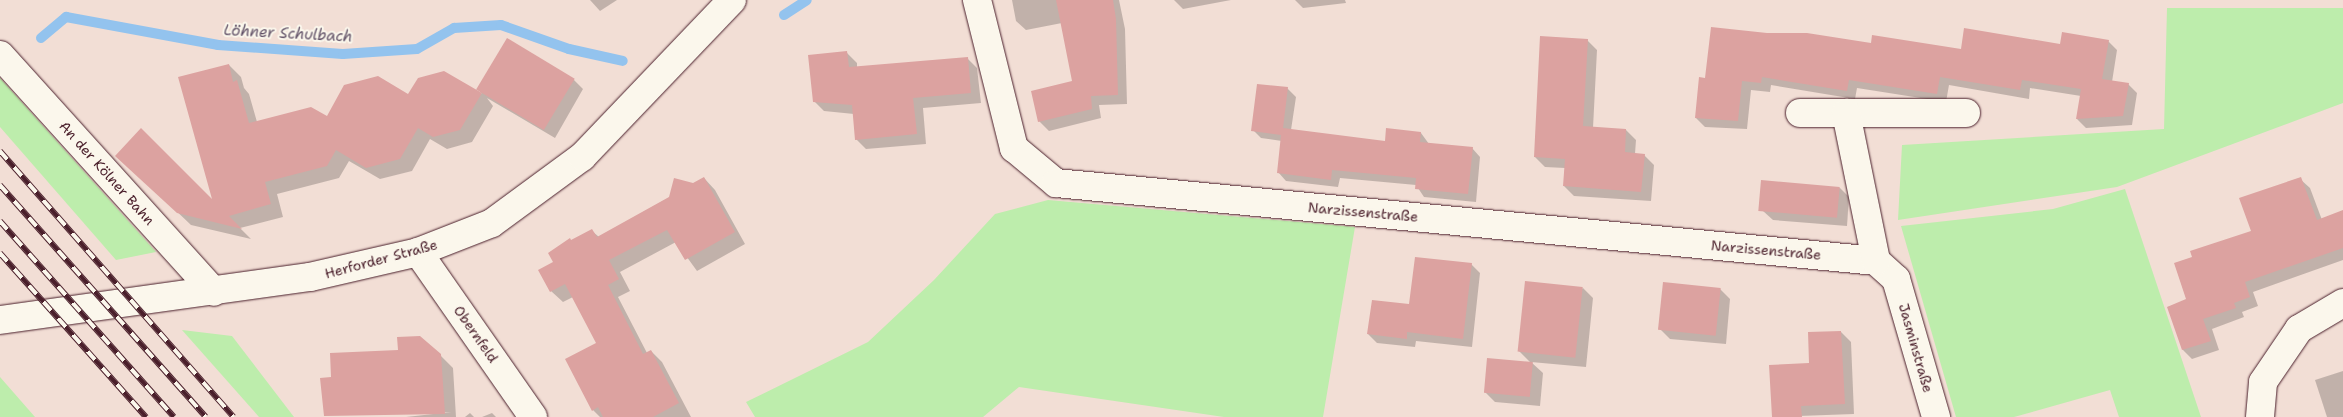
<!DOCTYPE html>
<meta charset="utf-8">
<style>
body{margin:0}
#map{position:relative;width:2343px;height:417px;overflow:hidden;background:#f2ded5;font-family:"Shantell Sans",sans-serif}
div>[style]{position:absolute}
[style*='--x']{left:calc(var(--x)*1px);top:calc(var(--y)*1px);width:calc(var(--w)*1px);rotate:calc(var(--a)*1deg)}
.green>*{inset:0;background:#bdedac}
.shadow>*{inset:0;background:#0003}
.stream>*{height:10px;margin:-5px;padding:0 5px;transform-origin:5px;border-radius:5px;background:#93c3ee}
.building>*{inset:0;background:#dca2a0;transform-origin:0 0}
.roads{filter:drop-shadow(0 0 1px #4a1f2b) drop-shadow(0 0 1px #4a1f2b)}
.minor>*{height:28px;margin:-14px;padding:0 14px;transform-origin:14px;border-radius:14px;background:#fbf7ec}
.secondary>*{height:28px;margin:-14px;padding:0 14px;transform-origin:14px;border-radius:14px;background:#fbf7ec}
.rail>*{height:5.5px;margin-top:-2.75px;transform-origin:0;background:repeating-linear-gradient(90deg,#fbf7ec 0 11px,#4a1f2b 0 22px);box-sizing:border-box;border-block:1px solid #4a1f2b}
span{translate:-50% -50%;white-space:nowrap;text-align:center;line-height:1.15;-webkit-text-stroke:4px #fbf7ec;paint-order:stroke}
.street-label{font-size:14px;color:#4a1f2b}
.water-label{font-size:15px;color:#605066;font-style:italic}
</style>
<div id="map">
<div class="green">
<div style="clip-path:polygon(2167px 8px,2343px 8px,2343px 103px,2117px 187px,1898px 220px,1902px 145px,2164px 129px)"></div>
<div style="clip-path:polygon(0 78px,156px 252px,116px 260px,0 127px)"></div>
<div style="clip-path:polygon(2125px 189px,2201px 417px,2119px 417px,2110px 390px,2014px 417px,1956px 417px,1901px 226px,2053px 209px)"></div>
<div style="clip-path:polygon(1048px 200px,1355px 227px,1323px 417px,1224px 417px,1019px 387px,983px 417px,755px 417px,746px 402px,868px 342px,934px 280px,995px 214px)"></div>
<div style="clip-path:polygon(182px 330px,232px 336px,294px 417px,259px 417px)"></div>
<div style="clip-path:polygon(0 377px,35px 417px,0 417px)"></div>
</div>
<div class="shadow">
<div style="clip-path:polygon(590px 0,617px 0,600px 11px)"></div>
<div style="clip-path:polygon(1012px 0,1119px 0,1125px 29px,1127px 104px,1099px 105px,1101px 118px,1049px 131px,1039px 121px,1073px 82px,1062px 23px,1026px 30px,1016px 21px)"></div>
<div style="clip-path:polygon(1174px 0,1231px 0,1183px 9px)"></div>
<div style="clip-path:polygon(1295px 0,1345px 0,1346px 3px,1303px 8px)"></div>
<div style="clip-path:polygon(1587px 40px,1597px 50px,1593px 128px,1626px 130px,1636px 140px,1635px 154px,1644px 155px,1654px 165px,1651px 201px,1574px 196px,1564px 186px,1565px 168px,1545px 167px,1535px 157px)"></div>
<div style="clip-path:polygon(2108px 41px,2117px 50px,2112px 82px,2128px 84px,2137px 93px,2132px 125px,2086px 128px,2077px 119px,2081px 96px,2030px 88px,2029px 99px,1949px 85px,1946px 102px,1857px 88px,1855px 99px,1771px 85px,1770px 92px,1751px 90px,1747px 129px,1705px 127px,1696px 118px,1706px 79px,1872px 45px,1962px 50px)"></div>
<div style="clip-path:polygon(847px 53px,857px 63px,857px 68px,967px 58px,977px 68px,981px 103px,923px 108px,926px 144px,866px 149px,856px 139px,854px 114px,824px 111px,814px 101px)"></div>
<div style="clip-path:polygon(229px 65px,241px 77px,244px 88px,249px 94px,257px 122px,327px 117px,409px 95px,444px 72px,482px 94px,479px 90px,574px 80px,583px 89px,555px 138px,487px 98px,493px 106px,472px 142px,447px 149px,430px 139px,412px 171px,380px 179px,349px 161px,339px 178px,277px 194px,283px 217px,240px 228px,251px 239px,191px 225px,130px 167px,215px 204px)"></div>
<div style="clip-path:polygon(1287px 88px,1296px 97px,1291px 130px,1386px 142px,1421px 133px,1429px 144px,1472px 148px,1480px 157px,1476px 202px,1424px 197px,1416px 185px,1340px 178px,1338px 187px,1286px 181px,1278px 172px,1282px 141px,1261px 138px,1253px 130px)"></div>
<div style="clip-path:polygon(704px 178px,715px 190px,745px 244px,697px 271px,676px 242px,620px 272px,630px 291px,618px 297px,647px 353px,651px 351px,662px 362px,691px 417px,600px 417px,593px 410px,598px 344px,573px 297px,563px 302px,551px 291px,554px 262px,572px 242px,592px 231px,599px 237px)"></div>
<div style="clip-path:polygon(2300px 179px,2310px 188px,2322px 220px,2343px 212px,2343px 260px,2253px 292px,2258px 306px,2242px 312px,2244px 317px,2212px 329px,2219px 350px,2192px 359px,2183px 350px,2168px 307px,2188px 300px,2194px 257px,2252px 231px)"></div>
<div style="clip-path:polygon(1840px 188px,1849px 197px,1847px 226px,1773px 220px,1763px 211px)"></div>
<div style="clip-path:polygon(1471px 264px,1480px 273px,1472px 347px,1416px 341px,1415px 347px,1377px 343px,1368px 334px)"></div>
<div style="clip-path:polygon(1583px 288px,1593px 298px,1586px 367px,1531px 362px,1543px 373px,1540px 406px,1495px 402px,1485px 392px,1531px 363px,1519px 351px)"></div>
<div style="clip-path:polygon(1720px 289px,1730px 299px,1726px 344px,1670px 339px,1660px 329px)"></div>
<div style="clip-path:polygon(1841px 332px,1851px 342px,1854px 414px,1773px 417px,1811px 364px)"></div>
<div style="clip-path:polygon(440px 355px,453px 368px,456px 417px,406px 417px,451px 412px,325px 415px)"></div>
<div style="clip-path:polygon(2343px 371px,2343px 417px,2327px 417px,2315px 380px)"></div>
<div style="clip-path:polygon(470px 413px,474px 417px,465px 417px)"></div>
<div style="clip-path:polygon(492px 413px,496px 417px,482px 417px)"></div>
</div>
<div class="stream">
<div style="--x:784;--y:15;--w:27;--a:-33"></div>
<div style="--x:41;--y:38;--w:33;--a:-40"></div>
<div style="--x:66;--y:17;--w:155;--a:10.4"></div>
<div style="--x:218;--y:45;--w:125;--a:4.1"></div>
<div style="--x:343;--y:54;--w:74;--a:-3.9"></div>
<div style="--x:417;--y:49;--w:43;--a:-29.6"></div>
<div style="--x:454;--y:28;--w:47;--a:-3.7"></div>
<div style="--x:501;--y:25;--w:72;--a:19.4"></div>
<div style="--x:569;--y:49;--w:55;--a:12.5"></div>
</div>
<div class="building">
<div style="clip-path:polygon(1056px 0,1113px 0,1116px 19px,1118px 95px,1091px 96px,1092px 109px,1038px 122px,1031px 91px,1072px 81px)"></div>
<div style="clip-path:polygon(1711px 27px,1767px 33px,1807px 33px,1871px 43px,1872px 35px,1961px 49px,1964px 28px,2060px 44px,2062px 32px,2109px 40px,2102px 79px,2129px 83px,2123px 116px,2076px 119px,2081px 89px,2022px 80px,2020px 90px,1940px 77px,1937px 94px,1849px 80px,1847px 91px,1762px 77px,1761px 83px,1742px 81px,1738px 121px,1695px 118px,1699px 77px,1705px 78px)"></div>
<div style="clip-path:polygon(1540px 36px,1588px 39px,1583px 126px,1626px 129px,1625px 152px,1645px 154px,1641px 192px,1563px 186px,1565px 159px,1534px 157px)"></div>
<div style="left:507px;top:38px;width:79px;height:60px;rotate:31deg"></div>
<div style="clip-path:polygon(847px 51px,849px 67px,968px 57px,971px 93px,913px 98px,917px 134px,855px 140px,852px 105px,813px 102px,808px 55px)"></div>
<div style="clip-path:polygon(229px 64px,233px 82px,237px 80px,249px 123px,311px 107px,327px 116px,344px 85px,378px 76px,408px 94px,418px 78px,444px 71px,482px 93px,460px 130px,433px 137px,418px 128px,400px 159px,366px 168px,336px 150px,327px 166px,265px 182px,271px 204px,229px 216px,242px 229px,177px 213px,115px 156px,141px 128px,212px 199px,178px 77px)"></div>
<div style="clip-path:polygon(1257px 84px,1288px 87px,1283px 128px,1385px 141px,1386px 128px,1421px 132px,1420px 142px,1473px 147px,1468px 194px,1415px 189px,1416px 178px,1332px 170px,1331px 180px,1277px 173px,1281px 135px,1251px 131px)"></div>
<div style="clip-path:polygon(704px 177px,735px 232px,685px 260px,667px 230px,609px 260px,619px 279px,608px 285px,643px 354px,651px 350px,679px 403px,653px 417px,603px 417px,598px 407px,592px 411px,565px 359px,596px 343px,565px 284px,550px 292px,538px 270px,553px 262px,548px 253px,570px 238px,571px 240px,592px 229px,597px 237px,669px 197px,674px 178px,693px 183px)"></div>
<div style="clip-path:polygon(2301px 177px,2317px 220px,2343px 210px,2343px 248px,2245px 282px,2250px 297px,2234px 303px,2236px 308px,2203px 319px,2211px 341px,2182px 350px,2167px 307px,2186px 299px,2174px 263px,2192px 257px,2190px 251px,2251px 231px,2239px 198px)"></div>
<div style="left:1761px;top:180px;width:79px;height:31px;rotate:5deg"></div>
<div style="clip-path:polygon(1415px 257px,1472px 263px,1463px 339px,1407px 332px,1407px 339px,1367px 334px,1372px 300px,1409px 304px)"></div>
<div style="left:1525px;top:281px;width:58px;height:71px;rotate:6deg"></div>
<div style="left:1663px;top:282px;width:58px;height:48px;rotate:6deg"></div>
<div style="clip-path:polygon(1841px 331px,1845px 404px,1801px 406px,1802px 417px,1772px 417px,1769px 365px,1809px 363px,1808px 332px)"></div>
<div style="clip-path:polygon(420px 336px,441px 354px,445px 414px,324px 416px,320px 378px,331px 377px,330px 353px,398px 350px,397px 337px)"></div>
<div style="left:1487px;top:358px;width:46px;height:35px;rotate:5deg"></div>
</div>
<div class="roads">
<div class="minor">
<div style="--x:977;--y:0;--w:153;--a:76"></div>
<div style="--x:1014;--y:148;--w:55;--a:39.8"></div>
<div style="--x:1056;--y:183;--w:824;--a:5.43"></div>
<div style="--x:1876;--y:261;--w:27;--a:42"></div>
<div style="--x:1896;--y:279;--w:144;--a:73.8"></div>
<div style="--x:0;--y:55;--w:319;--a:47.9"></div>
<div style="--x:1800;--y:113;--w:166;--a:0"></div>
<div style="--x:1846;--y:113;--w:151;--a:78.5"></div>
<div style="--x:418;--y:252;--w:201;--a:55.1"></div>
<div style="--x:2260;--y:417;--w:35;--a:-85"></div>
<div style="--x:2263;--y:382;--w:64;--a:-55.8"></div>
<div style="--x:2299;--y:329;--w:51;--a:-30.6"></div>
</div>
<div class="secondary">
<div style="--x:0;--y:320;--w:313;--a:-7.9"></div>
<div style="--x:310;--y:277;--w:111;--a:-13"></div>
<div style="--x:418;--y:252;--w:79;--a:-21.4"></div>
<div style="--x:492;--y:223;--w:112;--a:-36.3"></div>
<div style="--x:582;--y:157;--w:217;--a:-46.3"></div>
</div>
</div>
<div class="rail">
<div style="--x:0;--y:151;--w:354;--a:48.7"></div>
<div style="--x:0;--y:185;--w:310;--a:48.4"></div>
<div style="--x:0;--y:221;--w:262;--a:48.4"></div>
<div style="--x:0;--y:253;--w:220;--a:48.3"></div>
</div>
<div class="street-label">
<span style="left:107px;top:173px;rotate:48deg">An der Kölner Bahn</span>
<span style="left:1363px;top:212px;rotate:5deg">Narzissenstraße</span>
<span style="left:1766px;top:250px;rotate:5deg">Narzissenstraße</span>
<span style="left:381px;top:259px;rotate:-15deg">Herforder Straße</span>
<span style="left:476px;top:334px;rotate:55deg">Obernfeld</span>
<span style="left:1916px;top:348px;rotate:74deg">Jasminstraße</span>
</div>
<div class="water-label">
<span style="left:288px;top:34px;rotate:3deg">Löhner Schulbach</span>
</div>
</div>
